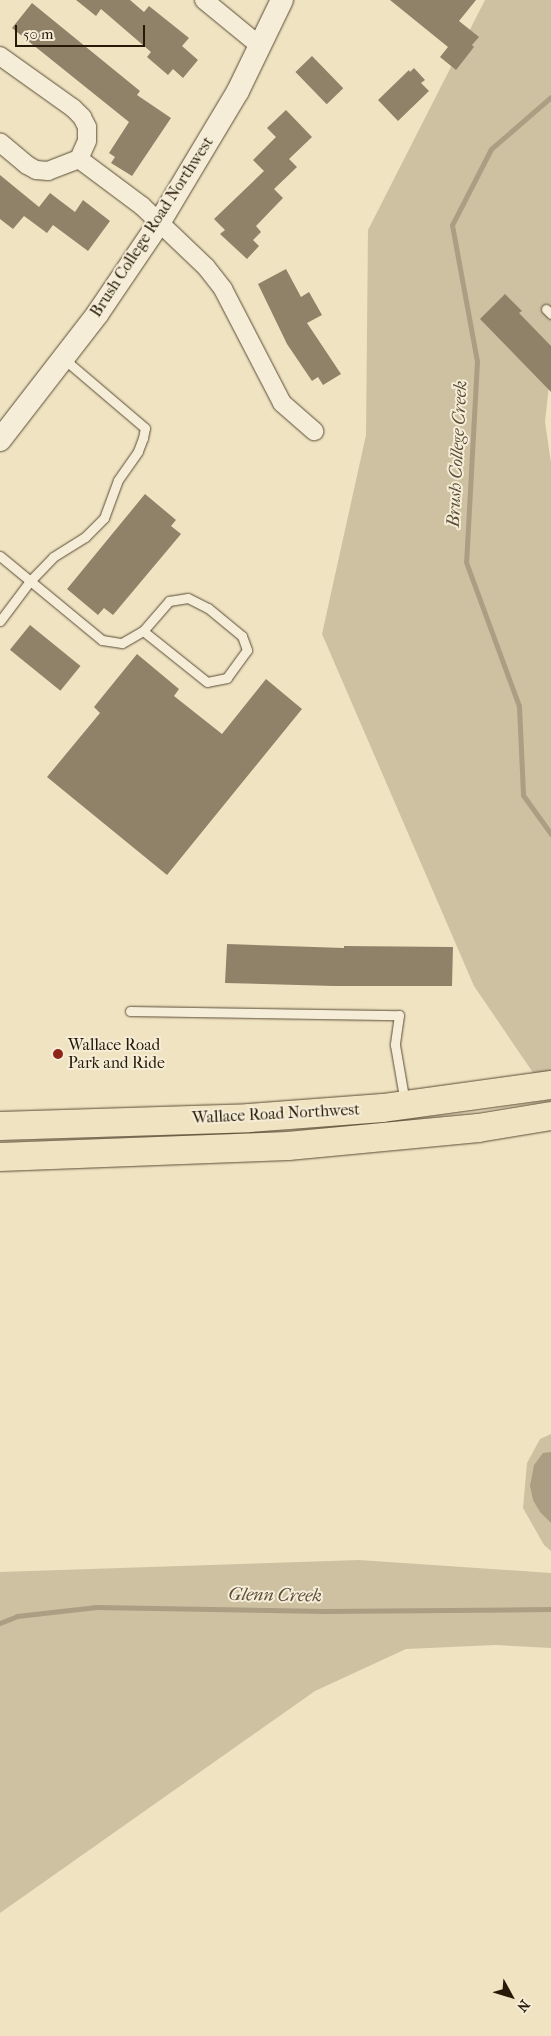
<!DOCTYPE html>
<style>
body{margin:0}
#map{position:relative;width:551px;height:2036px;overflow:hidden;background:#f0e3c1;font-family:"IM FELL French Canon",serif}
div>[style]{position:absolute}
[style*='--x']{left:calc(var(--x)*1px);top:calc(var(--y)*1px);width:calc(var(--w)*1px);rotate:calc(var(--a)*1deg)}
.green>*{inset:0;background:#cec1a1}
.water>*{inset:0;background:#ab9e82}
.stream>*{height:5px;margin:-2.5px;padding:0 2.5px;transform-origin:2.5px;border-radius:2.5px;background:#ab9e82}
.building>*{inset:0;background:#8f8268;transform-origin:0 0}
.roads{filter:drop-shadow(0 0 1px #584c36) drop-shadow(0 0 1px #584c36)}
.service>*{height:9px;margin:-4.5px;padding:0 4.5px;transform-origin:4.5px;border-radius:4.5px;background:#f5edd7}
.minor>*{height:18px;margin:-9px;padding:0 9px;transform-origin:9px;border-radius:9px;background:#f5edd7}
.tertiary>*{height:22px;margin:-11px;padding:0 11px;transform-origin:11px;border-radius:11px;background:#f5edd7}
.primary>*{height:28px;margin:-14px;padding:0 14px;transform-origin:14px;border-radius:14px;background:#f0e3c1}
.dots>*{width:14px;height:14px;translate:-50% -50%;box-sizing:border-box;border:2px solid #f5edd7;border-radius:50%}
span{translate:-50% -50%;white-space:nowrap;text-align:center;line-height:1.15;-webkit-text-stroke:4px #f5edd7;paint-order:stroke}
.street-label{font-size:16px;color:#261907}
.poi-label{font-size:16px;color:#261907}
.left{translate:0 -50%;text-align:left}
.water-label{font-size:18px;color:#5b4e38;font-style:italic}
.north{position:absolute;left:486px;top:1971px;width:50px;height:50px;-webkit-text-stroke:4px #f5edd7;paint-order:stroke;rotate:129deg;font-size:14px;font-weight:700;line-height:20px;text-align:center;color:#261907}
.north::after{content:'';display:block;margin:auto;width:18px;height:22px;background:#261907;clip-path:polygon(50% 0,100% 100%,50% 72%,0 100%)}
.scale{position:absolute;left:15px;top:25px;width:130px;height:22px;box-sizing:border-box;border:2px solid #261907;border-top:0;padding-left:6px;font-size:15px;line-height:18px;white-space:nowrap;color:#261907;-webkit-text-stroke:4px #f5edd7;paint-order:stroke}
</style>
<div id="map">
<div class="green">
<div style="clip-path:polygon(485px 0,551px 0,551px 367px,545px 422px,551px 463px,551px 1099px,474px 986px,322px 634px,366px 435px,368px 230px)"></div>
<div style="clip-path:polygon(551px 1434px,551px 1551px,544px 1545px,523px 1508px,527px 1463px,540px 1439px)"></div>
<div style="clip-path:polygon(359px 1560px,551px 1573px,551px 1648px,496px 1645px,406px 1649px,315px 1691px,0 1913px,0 1572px)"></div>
</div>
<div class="water">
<div style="clip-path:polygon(551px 1452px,551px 1523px,540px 1512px,533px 1500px,530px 1486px,534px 1465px,543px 1453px)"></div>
</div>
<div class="stream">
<div style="--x:551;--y:97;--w:79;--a:139.1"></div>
<div style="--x:491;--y:149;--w:85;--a:117.2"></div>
<div style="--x:452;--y:225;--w:138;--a:79.6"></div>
<div style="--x:477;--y:361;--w:201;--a:93.1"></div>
<div style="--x:466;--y:562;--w:153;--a:69.8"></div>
<div style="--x:519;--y:706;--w:89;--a:87.4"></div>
<div style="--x:523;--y:795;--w:48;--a:54.3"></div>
<div style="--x:0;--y:1623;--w:18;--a:-22"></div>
<div style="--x:17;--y:1616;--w:80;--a:-6.5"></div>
<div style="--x:96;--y:1607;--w:229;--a:1"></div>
<div style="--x:325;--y:1611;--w:226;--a:-0.5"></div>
</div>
<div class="building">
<div style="clip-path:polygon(76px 0,130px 0,144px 12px,149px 6px,189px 38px,182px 46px,198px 60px,183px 78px,173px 69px,168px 75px,147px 57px,151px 52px,101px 9px,96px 16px)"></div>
<div style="clip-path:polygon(390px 0,476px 0,459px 21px,479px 37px,472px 45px,474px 47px,456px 70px,440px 57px,448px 47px)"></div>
<div style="clip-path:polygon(32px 3px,140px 91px,137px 95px,171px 118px,132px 176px,111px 163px,115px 157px,109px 153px,129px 122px,12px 28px)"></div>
<div style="left:312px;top:56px;width:45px;height:23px;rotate:46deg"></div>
<div style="clip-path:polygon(414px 68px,425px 80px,421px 83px,429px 91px,398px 121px,378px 100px,409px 70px,410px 72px)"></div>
<div style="clip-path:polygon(286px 110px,312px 137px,289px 159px,297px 167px,274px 189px,283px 198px,256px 226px,261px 232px,253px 240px,259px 246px,247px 259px,220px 234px,225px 230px,214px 219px,264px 171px,253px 160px,276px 137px,267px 128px)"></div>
<div style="clip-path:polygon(0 175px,39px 207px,50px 193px,75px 212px,83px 200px,110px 221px,88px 251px,53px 225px,47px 233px,24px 216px,13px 229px,0 219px)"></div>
<div style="clip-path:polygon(286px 269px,301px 297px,309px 292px,322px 315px,307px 323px,341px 374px,323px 385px,318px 377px,312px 381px,287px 344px,258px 284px)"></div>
<div style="clip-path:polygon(505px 294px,522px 311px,519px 313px,551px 346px,551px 392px,480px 319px)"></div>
<div style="clip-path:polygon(145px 494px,176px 520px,171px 526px,181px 534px,113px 615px,104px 608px,98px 615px,67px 589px)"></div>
<div style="left:30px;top:625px;width:65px;height:32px;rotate:39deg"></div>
<div style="clip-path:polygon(137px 654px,179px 689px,174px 696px,222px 734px,266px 679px,302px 709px,167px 875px,47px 777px,100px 713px,94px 707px)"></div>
<div style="clip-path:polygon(227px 944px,344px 948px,344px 946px,453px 947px,452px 986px,333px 986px,225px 983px)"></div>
</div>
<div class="roads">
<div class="service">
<div style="--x:546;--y:309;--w:7;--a:45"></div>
<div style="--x:0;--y:556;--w:132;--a:39.5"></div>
<div style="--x:102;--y:640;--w:20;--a:9"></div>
<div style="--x:122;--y:643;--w:24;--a:-30"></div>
<div style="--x:143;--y:631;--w:40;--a:-49"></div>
<div style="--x:169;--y:601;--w:19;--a:-9"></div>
<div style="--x:188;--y:598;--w:22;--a:27"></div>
<div style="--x:208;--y:608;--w:44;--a:39.5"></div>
<div style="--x:242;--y:636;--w:15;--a:70"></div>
<div style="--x:247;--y:650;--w:34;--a:126"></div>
<div style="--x:227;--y:678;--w:20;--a:169"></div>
<div style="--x:207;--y:682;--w:82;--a:-141.4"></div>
<div style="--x:0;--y:621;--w:50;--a:-53.1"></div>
<div style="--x:30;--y:581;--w:33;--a:-46"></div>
<div style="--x:53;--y:557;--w:38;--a:-32"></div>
<div style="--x:85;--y:537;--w:27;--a:-45"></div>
<div style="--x:104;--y:518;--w:40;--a:-69.8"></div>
<div style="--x:118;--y:480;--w:35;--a:-55"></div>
<div style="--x:138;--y:451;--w:14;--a:-69"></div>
<div style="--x:143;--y:438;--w:10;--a:-79"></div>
<div style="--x:145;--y:428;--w:106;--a:-139.6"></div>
<div style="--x:130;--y:1011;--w:269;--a:0.9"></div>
<div style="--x:399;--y:1015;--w:30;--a:98"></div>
<div style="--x:395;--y:1045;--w:59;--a:80.2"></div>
</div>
<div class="minor">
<div style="--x:204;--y:0;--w:72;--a:39.4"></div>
<div style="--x:0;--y:56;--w:90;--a:35.5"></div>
<div style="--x:73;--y:108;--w:13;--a:45"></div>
<div style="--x:82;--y:117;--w:11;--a:63"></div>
<div style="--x:87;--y:127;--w:14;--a:90"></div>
<div style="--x:87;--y:141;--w:20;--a:114"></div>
<div style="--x:79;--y:159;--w:33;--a:159"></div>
<div style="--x:48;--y:171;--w:12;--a:-175"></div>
<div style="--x:36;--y:170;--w:10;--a:-151"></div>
<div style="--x:27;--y:165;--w:35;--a:-140"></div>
<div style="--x:79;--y:159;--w:79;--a:36.7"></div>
<div style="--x:142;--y:206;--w:88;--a:43.6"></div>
<div style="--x:206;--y:267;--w:28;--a:52"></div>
<div style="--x:223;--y:289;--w:128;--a:62.6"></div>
<div style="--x:282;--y:403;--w:43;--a:41.2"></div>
</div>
<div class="tertiary">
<div style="--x:0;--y:440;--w:160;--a:-52.3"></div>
<div style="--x:98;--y:313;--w:109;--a:-55.9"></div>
<div style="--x:159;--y:223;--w:154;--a:-59.1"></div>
<div style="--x:238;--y:91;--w:101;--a:-64.2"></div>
</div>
<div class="primary">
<div style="--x:0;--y:1126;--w:249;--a:-1.8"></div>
<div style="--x:249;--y:1118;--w:134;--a:-4.3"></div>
<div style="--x:383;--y:1108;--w:170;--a:-7.8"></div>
<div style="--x:0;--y:1157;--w:288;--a:-2.2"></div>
<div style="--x:288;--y:1146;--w:191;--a:-5.4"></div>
<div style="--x:478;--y:1128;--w:74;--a:-9.3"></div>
</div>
</div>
<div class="dots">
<div style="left:58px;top:1054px;background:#8f2418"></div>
</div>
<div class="street-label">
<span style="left:152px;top:227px;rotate:-57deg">Brush College Road Northwest</span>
<span style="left:276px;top:1114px;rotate:-3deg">Wallace Road Northwest</span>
</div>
<div class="poi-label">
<span class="left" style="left:68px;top:1054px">Wallace Road<br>Park and Ride</span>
</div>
<div class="water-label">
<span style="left:458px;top:454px;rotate:-87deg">Brush College Creek</span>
<span style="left:275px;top:1596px;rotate:1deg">Glenn Creek</span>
</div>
<div class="north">N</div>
<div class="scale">50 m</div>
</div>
